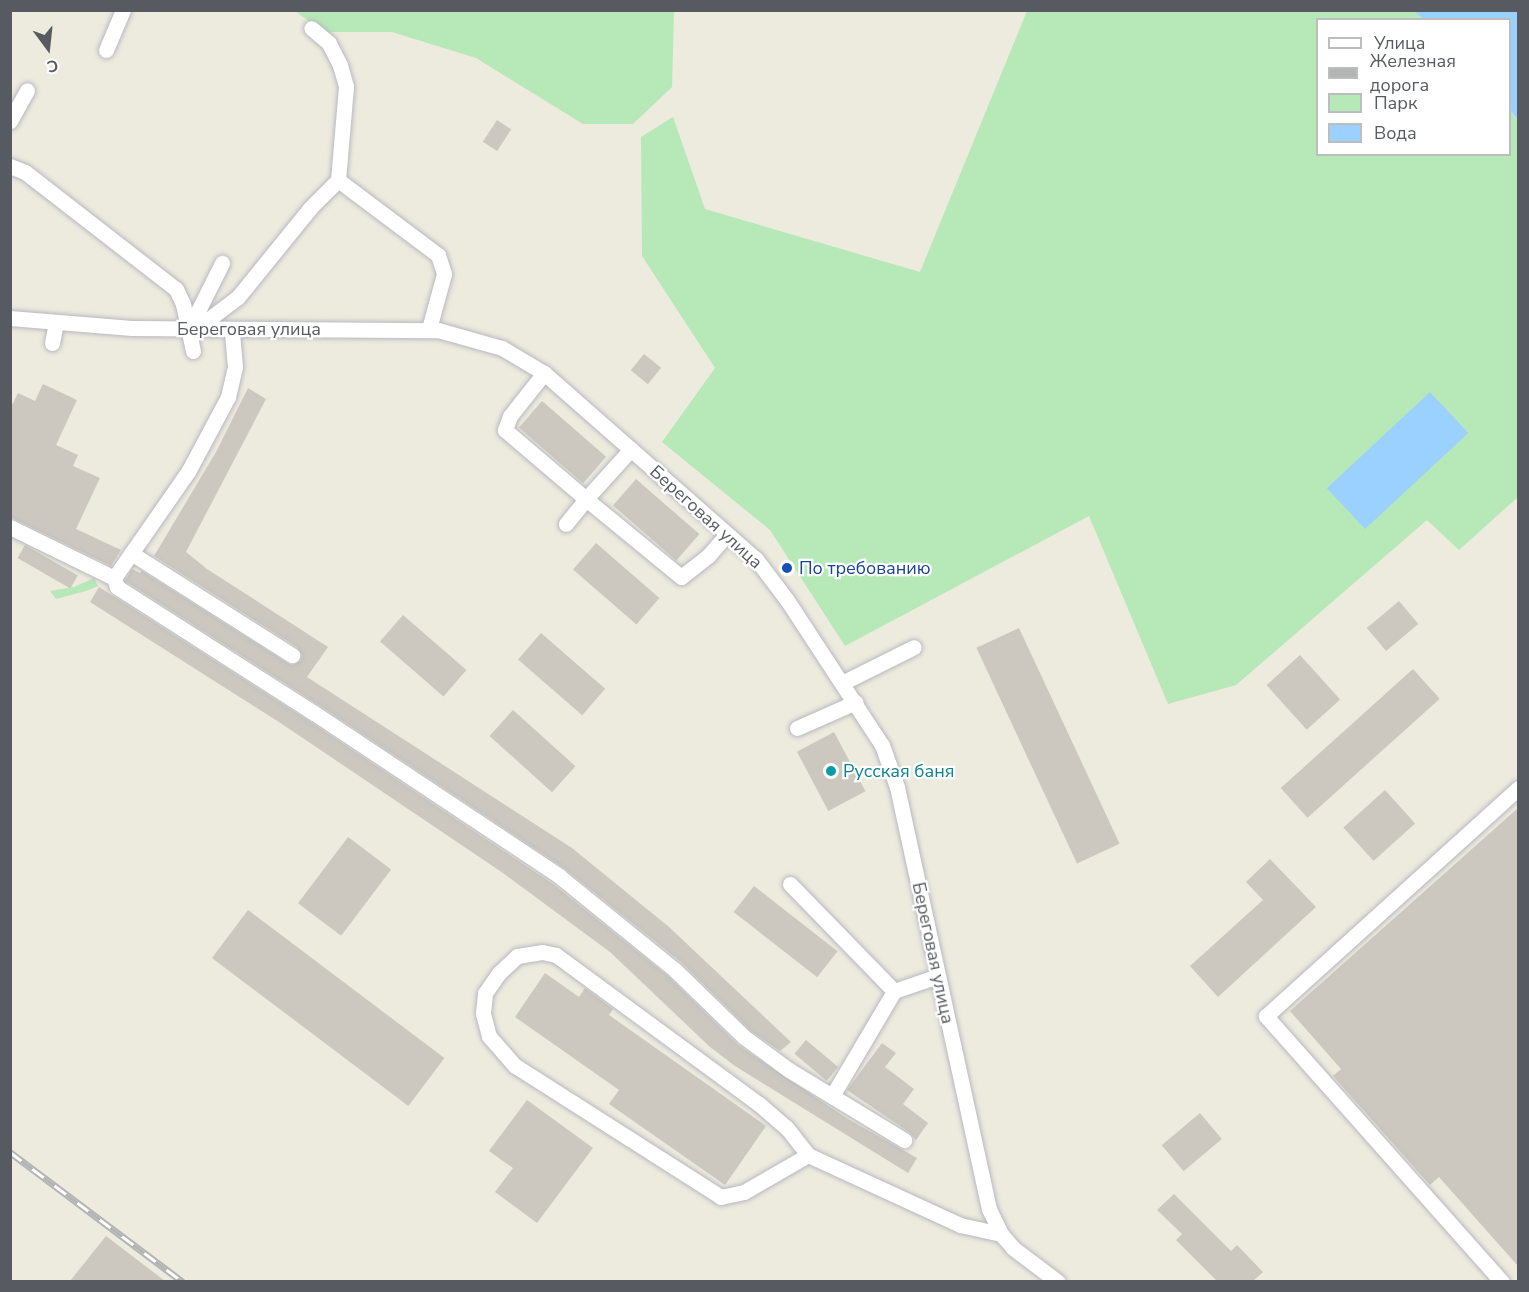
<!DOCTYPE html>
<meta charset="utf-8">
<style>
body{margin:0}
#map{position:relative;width:1529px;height:1292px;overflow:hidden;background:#edeade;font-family:"Nunito Sans",sans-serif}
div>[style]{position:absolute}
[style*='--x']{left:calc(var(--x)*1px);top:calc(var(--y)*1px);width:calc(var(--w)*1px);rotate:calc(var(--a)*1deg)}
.green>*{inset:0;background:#b7e8b8}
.water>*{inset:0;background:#9bd1ff;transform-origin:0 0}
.building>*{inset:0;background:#ccc8bf;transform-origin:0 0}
.roads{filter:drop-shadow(0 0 2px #b6b9bf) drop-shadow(0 0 2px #b6b9bf)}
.minor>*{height:15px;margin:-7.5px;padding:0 7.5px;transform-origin:7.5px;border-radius:7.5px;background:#fff}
.rail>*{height:7px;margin-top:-3.5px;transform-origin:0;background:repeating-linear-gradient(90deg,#fff 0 14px,#b3b4b4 0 28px);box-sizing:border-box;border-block:2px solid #b3b4b4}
.dots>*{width:16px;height:16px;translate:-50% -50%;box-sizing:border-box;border:3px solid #fff;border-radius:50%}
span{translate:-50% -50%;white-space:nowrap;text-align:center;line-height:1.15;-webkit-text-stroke:4.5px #fff;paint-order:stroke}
.street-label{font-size:18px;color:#575b61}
.transit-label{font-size:18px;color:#164399}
.left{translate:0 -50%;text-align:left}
.culture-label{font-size:18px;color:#0d838f}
.frame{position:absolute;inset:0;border:12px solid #575b61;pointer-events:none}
.legend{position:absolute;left:1316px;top:18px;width:195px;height:138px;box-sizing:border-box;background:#fff;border:2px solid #bcbdc0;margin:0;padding:8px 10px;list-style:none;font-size:18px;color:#575b61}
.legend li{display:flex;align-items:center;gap:12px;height:30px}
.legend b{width:30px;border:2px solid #bcbdc0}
.north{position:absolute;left:18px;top:18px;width:60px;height:60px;-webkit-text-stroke:4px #fff;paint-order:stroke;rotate:165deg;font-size:16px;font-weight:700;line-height:24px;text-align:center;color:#575b61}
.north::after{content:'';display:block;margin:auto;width:21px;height:27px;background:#575b61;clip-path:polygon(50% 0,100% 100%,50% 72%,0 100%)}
</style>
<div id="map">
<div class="green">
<div style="clip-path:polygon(295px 11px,674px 11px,672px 87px,633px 124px,583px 124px,476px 58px,392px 32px,324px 32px)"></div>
<div style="clip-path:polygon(1027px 11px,1414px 11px,1423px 19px,1318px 20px,1318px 154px,1510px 154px,1510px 110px,1518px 120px,1518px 497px,1459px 550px,1427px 520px,1236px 685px,1168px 704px,1089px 516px,845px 646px,770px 530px,662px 442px,715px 368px,642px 256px,641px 137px,673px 117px,705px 209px,920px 272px)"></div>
<div style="clip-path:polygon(94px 578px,98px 586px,86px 591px,56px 599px,50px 591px,74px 587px)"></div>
</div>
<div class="water">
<div style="clip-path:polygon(1414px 11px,1518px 11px,1518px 120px,1510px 110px,1510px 20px,1423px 19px)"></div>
<div style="left:1430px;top:392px;width:56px;height:141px;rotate:47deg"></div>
</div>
<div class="building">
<div style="left:497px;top:120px;width:17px;height:26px;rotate:33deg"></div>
<div style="left:644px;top:354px;width:22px;height:21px;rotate:39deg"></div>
<div style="clip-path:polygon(43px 384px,77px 400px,56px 445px,78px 455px,73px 466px,100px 478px,76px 529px,121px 550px,111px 566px,10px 517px,10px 409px,18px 393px,35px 401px)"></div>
<div style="clip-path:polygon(248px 388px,266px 399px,186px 552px,207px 569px,328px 647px,307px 677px,572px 848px,669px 927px,791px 1042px,780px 1051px,750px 1030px,681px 962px,564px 868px,319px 705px,125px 581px,132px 569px,140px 573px,142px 571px,287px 663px,292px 665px,300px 661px,302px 655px,297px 647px,154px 556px,216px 452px)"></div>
<div style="left:542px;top:401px;width:85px;height:35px;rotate:41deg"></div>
<div style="left:636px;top:479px;width:84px;height:35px;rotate:41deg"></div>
<div style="left:596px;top:543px;width:84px;height:35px;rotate:41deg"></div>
<div style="left:25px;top:545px;width:61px;height:15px;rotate:30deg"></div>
<div style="clip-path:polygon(99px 587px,309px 721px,553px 884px,669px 977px,738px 1045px,848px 1119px,917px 1158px,908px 1173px,735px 1066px,710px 1047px,610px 952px,503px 873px,279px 722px,90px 602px)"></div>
<div style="left:1399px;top:601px;width:30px;height:42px;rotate:50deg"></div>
<div style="left:403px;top:615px;width:84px;height:35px;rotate:41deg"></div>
<div style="left:1019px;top:628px;width:238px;height:47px;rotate:65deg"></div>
<div style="left:541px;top:633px;width:85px;height:35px;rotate:41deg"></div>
<div style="left:1300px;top:655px;width:60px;height:45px;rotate:48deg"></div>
<div style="left:1413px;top:669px;width:40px;height:178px;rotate:48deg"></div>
<div style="left:513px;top:710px;width:84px;height:35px;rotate:42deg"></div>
<div style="left:834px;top:732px;width:67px;height:42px;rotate:62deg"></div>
<div style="left:1385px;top:790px;width:45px;height:56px;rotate:48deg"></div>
<div style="clip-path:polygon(1518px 808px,1518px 1266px,1439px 1177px,1430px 1185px,1333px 1076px,1341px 1069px,1290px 1011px)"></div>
<div style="left:348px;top:837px;width:54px;height:83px;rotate:37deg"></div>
<div style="clip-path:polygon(1270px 859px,1316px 907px,1218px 997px,1190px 966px,1263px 900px,1246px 882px)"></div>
<div style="left:754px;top:886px;width:106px;height:33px;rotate:38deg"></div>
<div style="left:248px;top:910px;width:246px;height:60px;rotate:37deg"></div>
<div style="clip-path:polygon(545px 973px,579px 997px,585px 988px,613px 1009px,609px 1015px,766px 1126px,725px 1185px,609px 1104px,619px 1090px,515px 1017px)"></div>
<div style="left:806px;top:1040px;width:42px;height:18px;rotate:40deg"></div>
<div style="clip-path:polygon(882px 1043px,896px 1053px,885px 1067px,914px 1089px,903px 1104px,928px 1123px,916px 1140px,909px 1132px,847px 1090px)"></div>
<div style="clip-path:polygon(527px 1100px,593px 1148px,537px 1223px,495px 1192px,513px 1168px,489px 1151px)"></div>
<div style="left:1200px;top:1113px;width:34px;height:50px;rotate:50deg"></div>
<div style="clip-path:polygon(1174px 1194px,1231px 1251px,1237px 1245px,1263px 1272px,1253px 1281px,1217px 1281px,1176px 1240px,1182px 1234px,1157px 1210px)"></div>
<div style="clip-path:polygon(106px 1236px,165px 1281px,70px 1281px)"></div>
</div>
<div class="roads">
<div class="minor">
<div style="--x:106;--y:50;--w:43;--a:-67"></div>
<div style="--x:10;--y:121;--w:35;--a:-61"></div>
<div style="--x:10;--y:166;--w:16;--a:22"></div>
<div style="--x:25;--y:172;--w:191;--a:37.8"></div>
<div style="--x:176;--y:289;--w:17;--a:65"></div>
<div style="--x:183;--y:304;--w:48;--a:78"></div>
<div style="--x:338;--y:180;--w:125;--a:36.9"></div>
<div style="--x:438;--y:255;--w:20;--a:72"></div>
<div style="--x:444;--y:274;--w:57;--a:105.3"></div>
<div style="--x:10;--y:318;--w:122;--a:4.7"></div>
<div style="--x:132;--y:328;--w:306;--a:0.4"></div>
<div style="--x:438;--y:330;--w:66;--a:15.7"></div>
<div style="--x:502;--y:348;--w:49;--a:30.8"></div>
<div style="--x:544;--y:373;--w:282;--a:41.3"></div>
<div style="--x:756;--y:559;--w:51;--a:52.9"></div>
<div style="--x:787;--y:600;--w:173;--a:56.8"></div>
<div style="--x:882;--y:745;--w:45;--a:70.3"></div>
<div style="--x:897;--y:787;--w:432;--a:77.7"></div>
<div style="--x:989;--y:1209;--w:28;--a:64"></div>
<div style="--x:1001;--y:1234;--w:18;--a:49"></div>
<div style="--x:1013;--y:1248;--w:56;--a:37.1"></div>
<div style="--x:197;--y:328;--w:51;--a:-37.1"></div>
<div style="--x:238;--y:297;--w:114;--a:-51"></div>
<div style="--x:310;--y:208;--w:40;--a:-45"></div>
<div style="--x:338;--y:180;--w:94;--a:-85.1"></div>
<div style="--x:346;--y:86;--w:22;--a:-106"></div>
<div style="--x:340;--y:65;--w:25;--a:-117"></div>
<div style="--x:329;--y:43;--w:23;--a:-140"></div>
<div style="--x:189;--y:329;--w:74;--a:-63.4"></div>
<div style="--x:52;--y:343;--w:20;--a:-79"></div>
<div style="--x:544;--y:373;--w:55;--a:128.3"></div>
<div style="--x:510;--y:416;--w:15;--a:110"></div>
<div style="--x:505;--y:430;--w:106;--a:40.4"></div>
<div style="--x:586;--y:499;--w:32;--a:129"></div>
<div style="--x:631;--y:449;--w:67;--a:132"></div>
<div style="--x:586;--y:499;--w:123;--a:39.4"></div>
<div style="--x:681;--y:577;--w:34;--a:-38"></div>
<div style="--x:708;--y:556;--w:29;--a:-49"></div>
<div style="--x:10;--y:527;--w:116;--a:26.1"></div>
<div style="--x:114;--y:578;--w:131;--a:-55.2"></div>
<div style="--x:189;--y:470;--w:83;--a:-61.9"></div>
<div style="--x:228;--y:397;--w:31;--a:-77"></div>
<div style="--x:235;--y:367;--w:38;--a:-95"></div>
<div style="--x:131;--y:553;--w:191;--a:32.4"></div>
<div style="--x:114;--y:578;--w:9;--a:72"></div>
<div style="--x:117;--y:587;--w:234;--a:32.6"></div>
<div style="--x:314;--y:713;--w:294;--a:33.6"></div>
<div style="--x:559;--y:876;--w:149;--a:39"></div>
<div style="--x:675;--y:970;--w:96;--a:44.2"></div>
<div style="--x:744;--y:1037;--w:56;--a:36.3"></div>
<div style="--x:789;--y:1070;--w:135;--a:31.3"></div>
<div style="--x:842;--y:683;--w:80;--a:-26.6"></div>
<div style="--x:797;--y:728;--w:64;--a:-23.8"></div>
<div style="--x:790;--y:884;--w:149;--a:45.8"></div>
<div style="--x:832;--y:1096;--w:122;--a:-59.4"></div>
<div style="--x:894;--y:991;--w:46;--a:-18.8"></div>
<div style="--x:808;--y:1155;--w:74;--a:150"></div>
<div style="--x:744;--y:1192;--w:24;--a:168"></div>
<div style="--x:721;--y:1197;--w:244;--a:-147.5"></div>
<div style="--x:515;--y:1066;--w:40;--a:-131"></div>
<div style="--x:489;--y:1036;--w:24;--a:-105"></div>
<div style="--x:483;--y:1013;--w:20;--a:-84"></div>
<div style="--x:485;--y:993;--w:24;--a:-55"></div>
<div style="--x:499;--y:973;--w:25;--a:-43"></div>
<div style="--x:517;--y:956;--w:25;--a:-9"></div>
<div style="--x:542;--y:952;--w:14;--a:12"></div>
<div style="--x:556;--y:955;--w:252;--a:36.3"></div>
<div style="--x:759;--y:1104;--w:37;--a:41"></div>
<div style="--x:787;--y:1128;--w:34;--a:52"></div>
<div style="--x:808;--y:1155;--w:167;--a:24.7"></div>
<div style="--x:960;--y:1225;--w:42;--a:12.4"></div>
<div style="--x:1502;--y:1282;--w:356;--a:-131.6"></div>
<div style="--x:1266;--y:1016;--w:340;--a:-42.1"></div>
</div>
</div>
<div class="rail">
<div style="--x:10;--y:1152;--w:216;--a:36.9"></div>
</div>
<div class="dots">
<div style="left:787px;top:568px;background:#1a4fb4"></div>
<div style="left:831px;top:771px;background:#0f9aa8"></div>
</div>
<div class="street-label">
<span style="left:249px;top:329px">Береговая улица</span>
<span style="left:706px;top:517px;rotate:42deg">Береговая улица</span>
<span style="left:933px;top:953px;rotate:78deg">Береговая улица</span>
</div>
<div class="transit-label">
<span class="left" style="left:799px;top:568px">По требованию</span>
</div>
<div class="culture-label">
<span class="left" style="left:843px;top:771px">Русская баня</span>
</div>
<div class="frame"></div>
<ul class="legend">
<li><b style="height:8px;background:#fff"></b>Улица</li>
<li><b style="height:8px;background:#b3b4b4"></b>Железная дорога</li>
<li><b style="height:16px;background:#b7e8b8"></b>Парк</li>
<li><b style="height:16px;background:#9bd1ff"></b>Вода</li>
</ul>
<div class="north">С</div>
</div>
